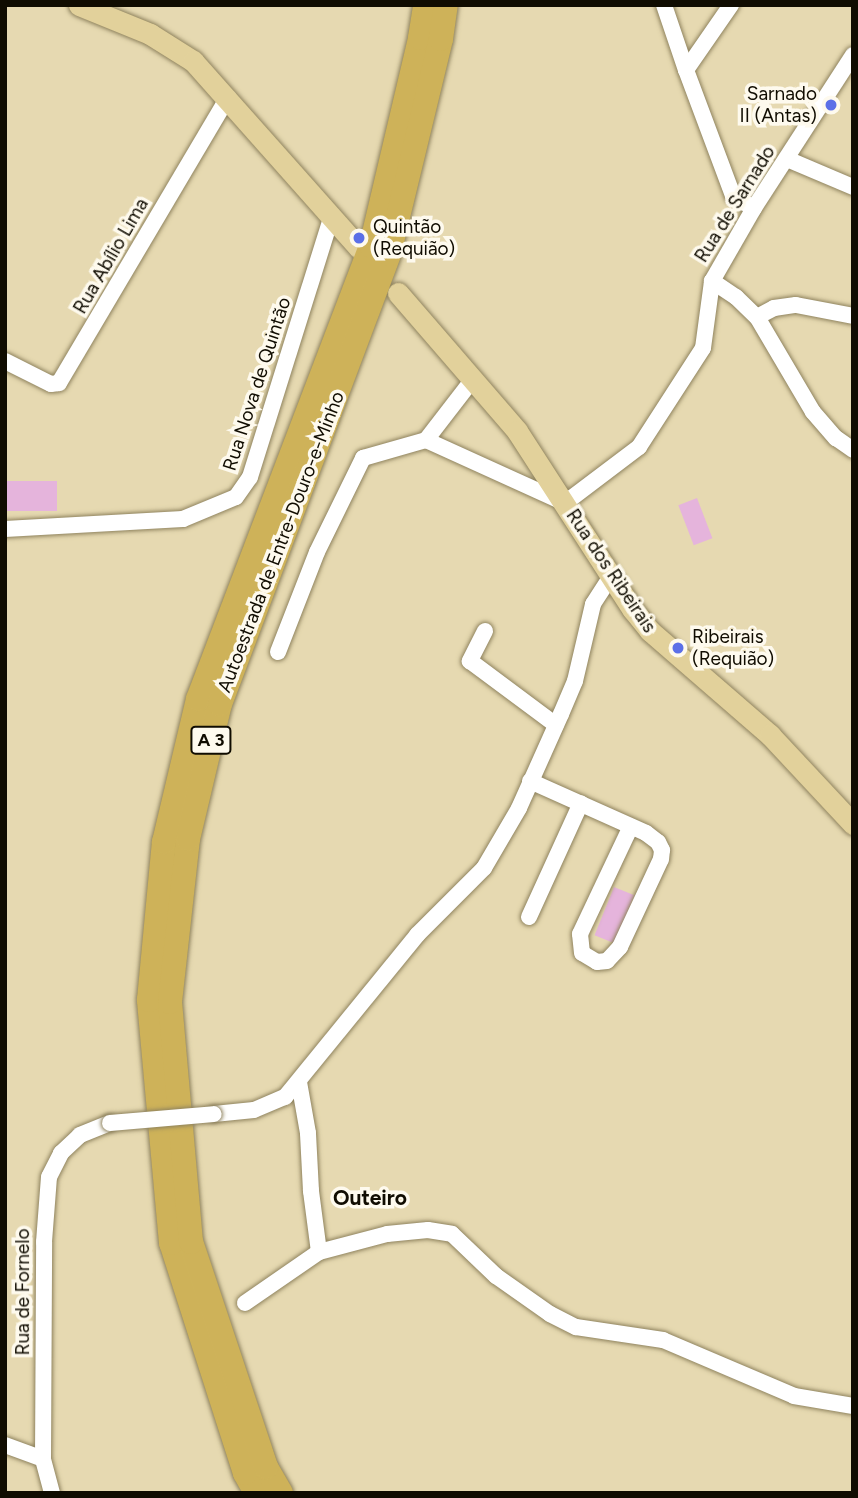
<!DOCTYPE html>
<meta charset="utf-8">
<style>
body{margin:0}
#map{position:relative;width:858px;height:1498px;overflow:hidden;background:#e6d9b1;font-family:Figtree,sans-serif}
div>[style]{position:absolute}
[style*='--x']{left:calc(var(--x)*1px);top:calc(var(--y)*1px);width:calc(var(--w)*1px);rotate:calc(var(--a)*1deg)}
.green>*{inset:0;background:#e5b4dc;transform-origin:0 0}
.roads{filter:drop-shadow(0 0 2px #8f835e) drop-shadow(0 0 2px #8f835e)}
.minor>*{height:16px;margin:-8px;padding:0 8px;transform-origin:8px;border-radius:8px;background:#fff}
.major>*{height:21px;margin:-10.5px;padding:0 10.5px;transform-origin:10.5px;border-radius:10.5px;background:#e2d19b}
.highway>*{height:24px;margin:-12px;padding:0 12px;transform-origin:12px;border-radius:12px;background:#ceb259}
.bridges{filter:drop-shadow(0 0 2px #8f835e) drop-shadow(0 0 2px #8f835e)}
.minor-bridge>*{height:16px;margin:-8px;padding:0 8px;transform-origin:8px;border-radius:8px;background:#fff}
.dots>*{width:19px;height:19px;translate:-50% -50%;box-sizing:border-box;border:4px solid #fefaee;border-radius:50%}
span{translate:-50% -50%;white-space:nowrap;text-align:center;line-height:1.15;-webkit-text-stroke:7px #fefaee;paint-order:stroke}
.shield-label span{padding:2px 5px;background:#fefaee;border:2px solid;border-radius:5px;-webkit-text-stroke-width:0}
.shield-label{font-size:18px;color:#100c01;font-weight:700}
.poi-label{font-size:19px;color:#100c01}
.right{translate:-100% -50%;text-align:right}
.left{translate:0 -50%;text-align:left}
.street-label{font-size:19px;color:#100c01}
.neighbourhood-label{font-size:21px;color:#100c01;font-weight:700}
.frame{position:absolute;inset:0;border:7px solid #100c01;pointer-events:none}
</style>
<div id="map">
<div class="green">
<div style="left:57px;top:481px;width:30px;height:52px;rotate:90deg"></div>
<div style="left:697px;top:498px;width:43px;height:20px;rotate:69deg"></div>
<div style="left:614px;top:887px;width:22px;height:52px;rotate:22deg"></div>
</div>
<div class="roads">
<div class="minor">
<div style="--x:664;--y:5;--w:69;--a:71.3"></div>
<div style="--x:731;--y:5;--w:79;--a:124.7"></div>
<div style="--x:686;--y:70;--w:134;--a:69.5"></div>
<div style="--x:733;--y:196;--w:24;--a:30"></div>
<div style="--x:787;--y:159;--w:72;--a:23"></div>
<div style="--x:712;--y:281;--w:29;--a:34"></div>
<div style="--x:736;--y:297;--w:29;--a:44"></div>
<div style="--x:757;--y:317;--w:110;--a:59.5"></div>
<div style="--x:813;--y:412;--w:35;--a:49"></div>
<div style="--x:836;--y:438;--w:21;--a:35"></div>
<div style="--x:757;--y:317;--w:19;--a:-28"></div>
<div style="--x:774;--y:308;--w:22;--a:-8"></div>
<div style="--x:796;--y:305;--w:58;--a:10.9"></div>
<div style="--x:5;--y:361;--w:51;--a:26.6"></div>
<div style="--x:51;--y:384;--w:8;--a:-7"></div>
<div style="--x:59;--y:383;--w:332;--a:-59.4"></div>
<div style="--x:426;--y:440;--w:78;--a:-52.3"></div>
<div style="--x:5;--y:529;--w:178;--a:-3.2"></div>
<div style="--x:183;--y:519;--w:57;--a:-22.5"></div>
<div style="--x:236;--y:497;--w:24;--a:-55"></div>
<div style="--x:250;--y:477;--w:274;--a:-72.6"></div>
<div style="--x:485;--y:631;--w:34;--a:117"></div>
<div style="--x:470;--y:661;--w:107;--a:36.7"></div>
<div style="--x:278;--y:652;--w:107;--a:-68.7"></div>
<div style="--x:317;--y:552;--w:105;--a:-63.9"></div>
<div style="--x:363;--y:458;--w:66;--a:-15.9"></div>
<div style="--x:426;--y:440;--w:153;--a:24.4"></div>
<div style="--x:565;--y:503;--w:93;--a:-37.1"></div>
<div style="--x:639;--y:447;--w:118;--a:-57.1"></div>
<div style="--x:703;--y:348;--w:68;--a:-82.3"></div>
<div style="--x:712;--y:281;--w:84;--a:-60.1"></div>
<div style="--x:754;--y:208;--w:182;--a:-57.1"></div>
<div style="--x:530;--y:781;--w:127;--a:24.1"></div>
<div style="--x:646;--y:833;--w:15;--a:37"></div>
<div style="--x:658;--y:842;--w:9;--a:63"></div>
<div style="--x:662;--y:850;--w:9;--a:96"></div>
<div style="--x:661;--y:859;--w:97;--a:115"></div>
<div style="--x:620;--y:947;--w:19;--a:133"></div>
<div style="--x:607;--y:961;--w:10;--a:174"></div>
<div style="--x:597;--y:962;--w:17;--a:-149"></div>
<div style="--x:582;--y:953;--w:19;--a:-96"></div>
<div style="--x:580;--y:934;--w:119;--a:-64.7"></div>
<div style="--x:529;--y:917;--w:125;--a:-65.5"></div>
<div style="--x:214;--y:1114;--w:40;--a:-5.7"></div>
<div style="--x:254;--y:1110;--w:34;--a:-23"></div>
<div style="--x:285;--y:1097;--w:209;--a:-50.8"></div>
<div style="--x:417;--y:935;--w:95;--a:-45"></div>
<div style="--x:484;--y:868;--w:69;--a:-59.7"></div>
<div style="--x:519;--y:808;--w:103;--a:-65.9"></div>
<div style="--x:561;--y:714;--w:36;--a:-67"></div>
<div style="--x:575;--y:681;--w:79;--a:-76.8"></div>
<div style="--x:593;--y:604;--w:35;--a:-57"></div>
<div style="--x:319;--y:1252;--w:70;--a:-14.8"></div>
<div style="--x:387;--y:1234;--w:41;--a:-5.6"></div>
<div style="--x:428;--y:1230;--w:24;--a:9"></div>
<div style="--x:452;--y:1234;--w:61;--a:43.7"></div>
<div style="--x:496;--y:1276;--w:66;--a:35.1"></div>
<div style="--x:550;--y:1314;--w:29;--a:27"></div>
<div style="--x:576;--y:1327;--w:88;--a:8.5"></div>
<div style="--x:663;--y:1340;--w:142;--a:23.1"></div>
<div style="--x:794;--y:1396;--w:60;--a:9.6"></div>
<div style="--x:245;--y:1303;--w:90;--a:-34.6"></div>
<div style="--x:319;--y:1252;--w:62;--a:-97.5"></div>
<div style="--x:311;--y:1191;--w:58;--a:-93"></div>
<div style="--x:308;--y:1133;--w:52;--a:-100"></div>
<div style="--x:5;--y:1445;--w:40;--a:20.2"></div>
<div style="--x:52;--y:1493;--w:35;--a:-105"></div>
<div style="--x:43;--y:1459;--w:217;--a:-89.7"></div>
<div style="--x:44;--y:1242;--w:65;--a:-85.6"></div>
<div style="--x:49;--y:1177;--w:27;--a:-63"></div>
<div style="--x:61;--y:1153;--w:26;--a:-43"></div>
<div style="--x:80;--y:1135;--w:32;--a:-22"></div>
</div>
<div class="major">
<div style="--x:79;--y:5;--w:77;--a:22.2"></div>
<div style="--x:150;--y:34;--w:51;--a:32.1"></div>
<div style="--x:193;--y:61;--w:250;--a:48.4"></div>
<div style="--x:398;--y:293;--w:182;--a:49.2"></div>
<div style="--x:517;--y:431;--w:213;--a:57.1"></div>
<div style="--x:633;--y:610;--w:27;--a:51"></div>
<div style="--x:650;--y:631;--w:159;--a:40.9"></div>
<div style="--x:770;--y:735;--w:122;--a:47"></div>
</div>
<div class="highway">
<div style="--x:256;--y:1493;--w:23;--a:-119"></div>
<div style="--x:245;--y:1473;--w:242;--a:-107.8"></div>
<div style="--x:171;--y:1243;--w:244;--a:-95.2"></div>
<div style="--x:149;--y:1000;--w:159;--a:-84.6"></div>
<div style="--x:164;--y:842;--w:147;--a:-76.6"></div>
<div style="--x:198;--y:699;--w:485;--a:-69.1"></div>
<div style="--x:371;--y:246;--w:214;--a:-76.7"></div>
<div style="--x:420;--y:38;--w:33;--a:-81"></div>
<div style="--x:281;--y:1493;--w:30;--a:-120"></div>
<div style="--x:266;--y:1467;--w:237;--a:-108.4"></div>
<div style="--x:191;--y:1242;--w:241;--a:-95"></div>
<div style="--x:170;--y:1002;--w:164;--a:-83.7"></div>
<div style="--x:188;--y:839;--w:139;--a:-76.7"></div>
<div style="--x:220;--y:704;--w:481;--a:-69.4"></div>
<div style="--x:389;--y:254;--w:221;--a:-76.4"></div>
<div style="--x:441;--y:39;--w:34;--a:-82"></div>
</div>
</div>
<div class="bridges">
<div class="minor-bridge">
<div style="--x:110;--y:1123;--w:104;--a:-4.9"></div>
</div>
</div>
<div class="dots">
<div style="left:831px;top:105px;background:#5c70e7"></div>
<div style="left:359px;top:238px;background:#5c70e7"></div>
<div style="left:678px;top:648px;background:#5c70e7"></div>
</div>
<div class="shield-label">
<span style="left:211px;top:740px">A 3</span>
</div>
<div class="poi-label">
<span class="right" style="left:817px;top:105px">Sarnado<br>II (Antas)</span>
<span class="left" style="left:373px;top:238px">Quintão<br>(Requião)</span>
<span class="left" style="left:692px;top:648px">Ribeirais<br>(Requião)</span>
</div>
<div class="street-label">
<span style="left:735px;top:204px;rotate:-58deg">Rua de Sarnado</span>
<span style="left:111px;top:256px;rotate:-60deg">Rua Abílio Lima</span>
<span style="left:257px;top:384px;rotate:-72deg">Rua Nova de Quintão</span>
<span style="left:281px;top:542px;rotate:-69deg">Autoestrada de Entre-Douro-e-Minho</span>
<span style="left:611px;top:571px;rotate:56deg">Rua dos Ribeirais</span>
<span style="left:23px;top:1292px;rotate:-90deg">Rua de Fornelo</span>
</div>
<div class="neighbourhood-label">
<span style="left:370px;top:1198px">Outeiro</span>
</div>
<div class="frame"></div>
</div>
